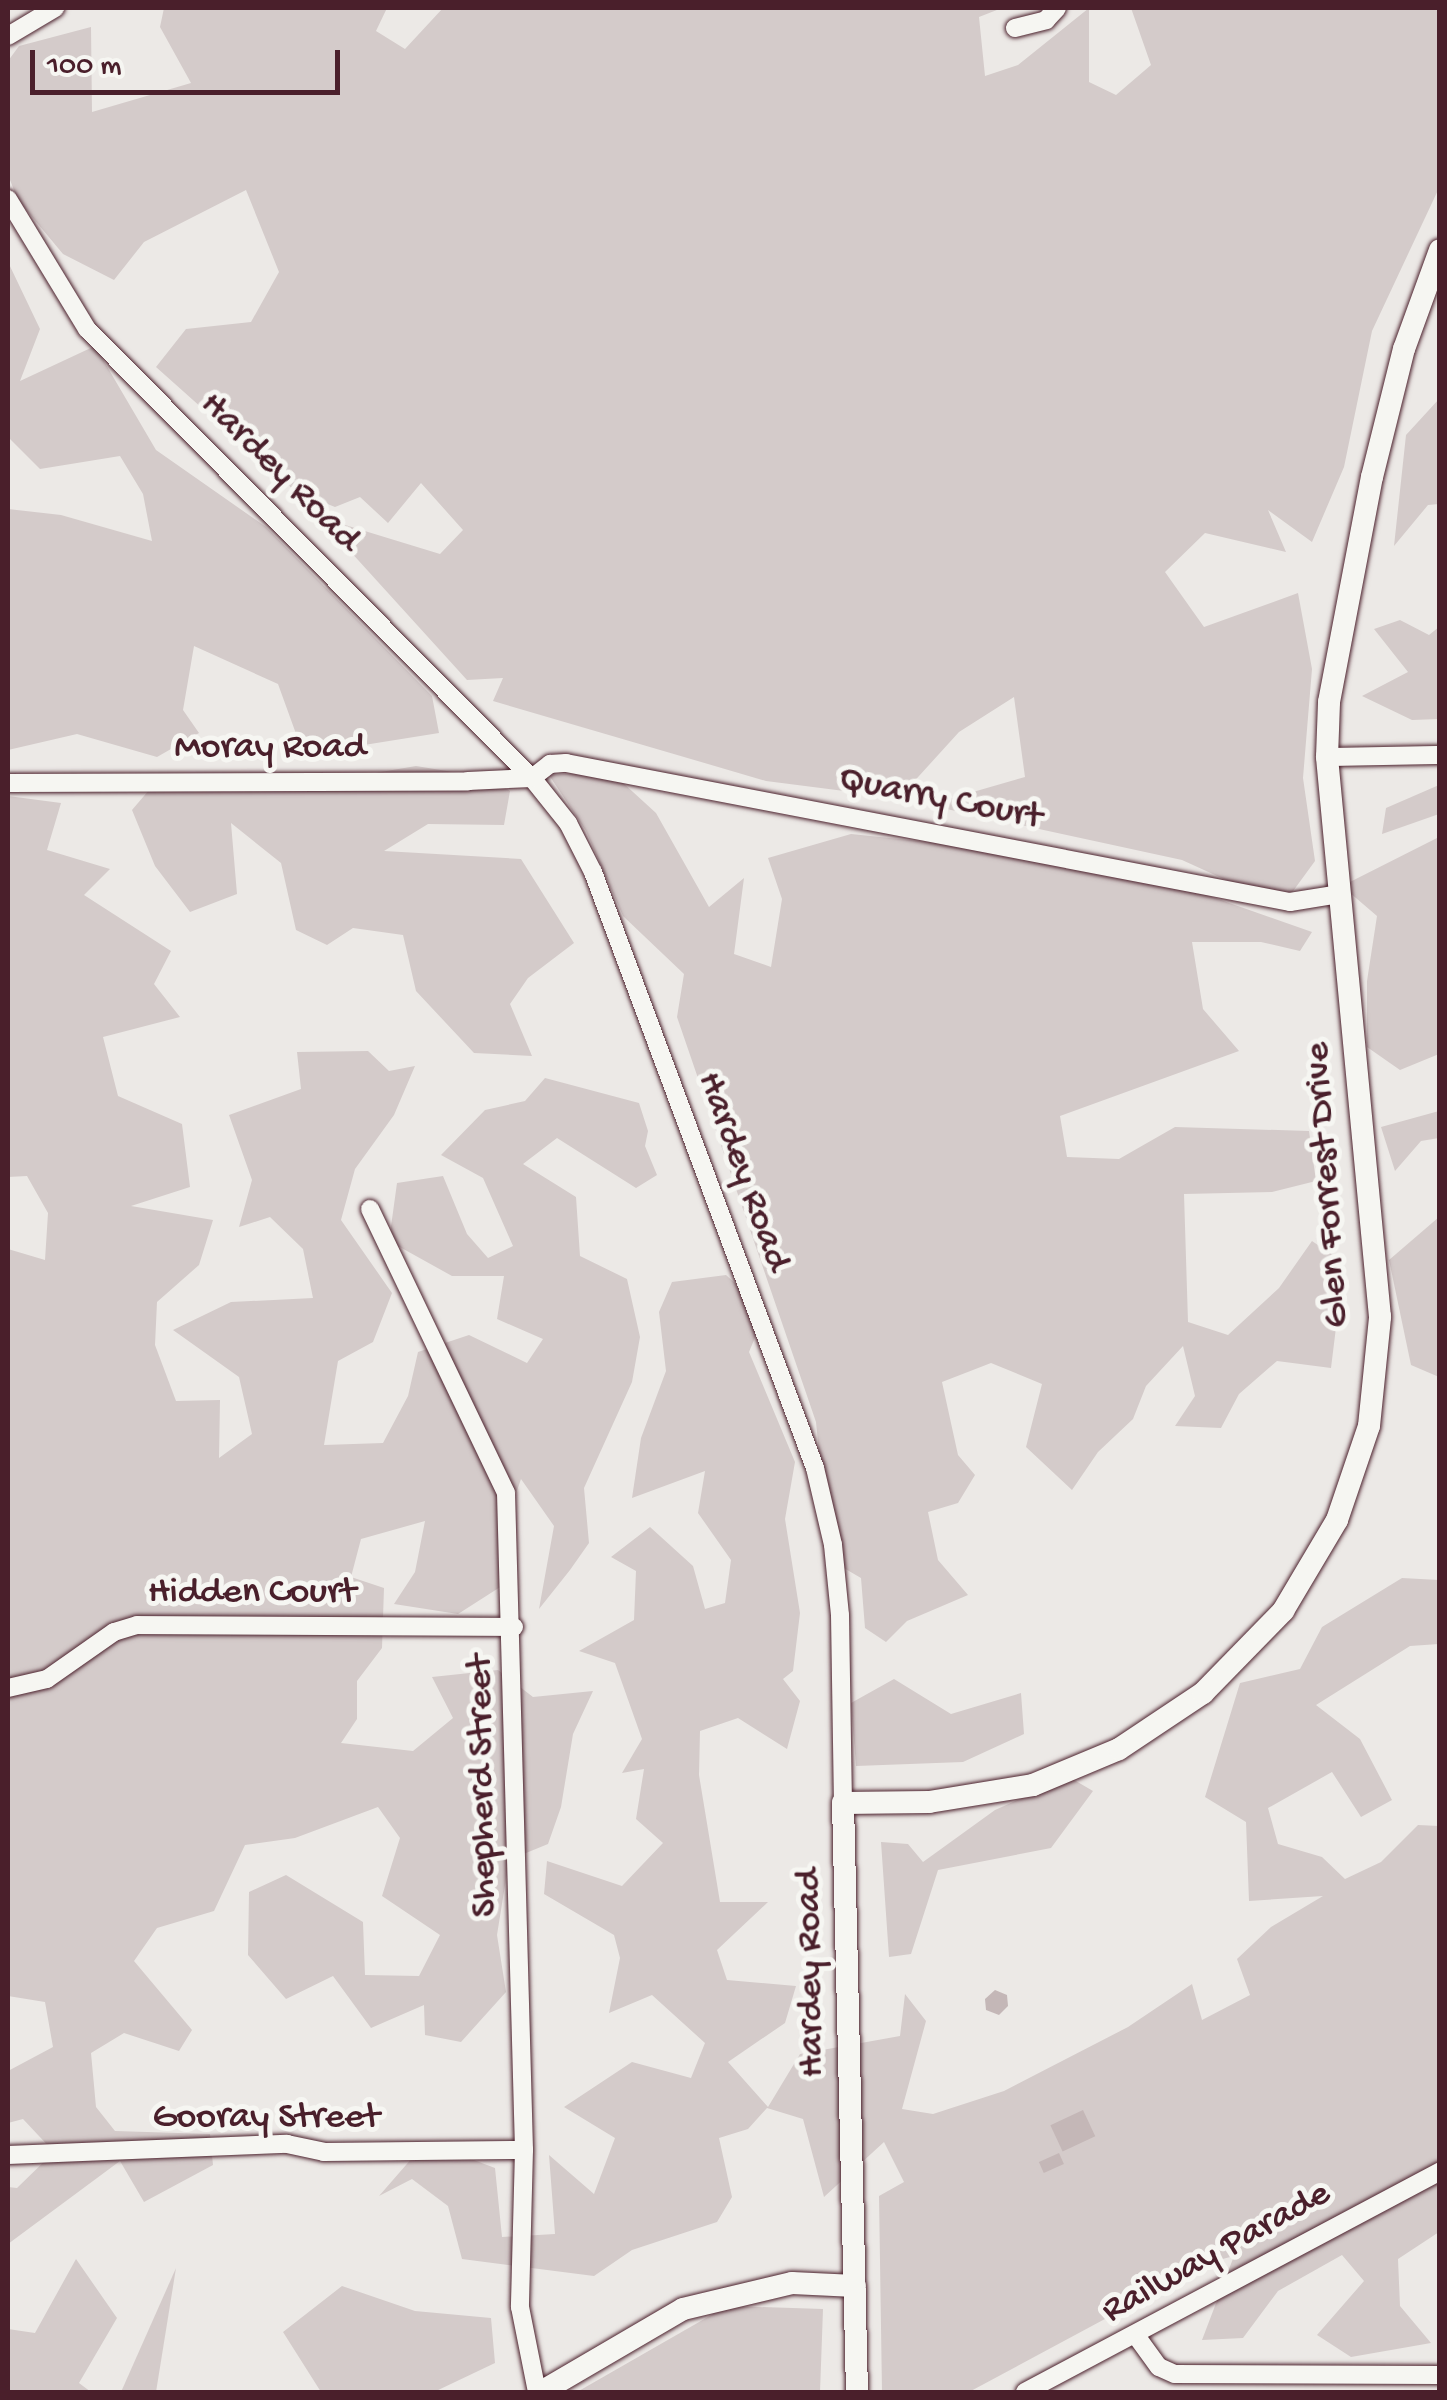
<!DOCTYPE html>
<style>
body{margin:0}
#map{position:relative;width:1447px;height:2400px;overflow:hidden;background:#ece9e6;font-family:"Gochi Hand",sans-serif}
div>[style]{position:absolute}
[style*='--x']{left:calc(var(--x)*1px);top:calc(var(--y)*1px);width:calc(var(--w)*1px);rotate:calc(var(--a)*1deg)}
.green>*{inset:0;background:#d4cbca}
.building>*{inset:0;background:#c4b7b7;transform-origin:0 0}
.roads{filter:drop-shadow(0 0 2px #4a1f2b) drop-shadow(0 0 2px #4a1f2b)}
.minor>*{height:18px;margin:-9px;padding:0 9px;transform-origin:9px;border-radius:9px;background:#f6f6f2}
.tertiary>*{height:22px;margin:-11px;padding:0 11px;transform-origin:11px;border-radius:11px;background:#f6f6f2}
span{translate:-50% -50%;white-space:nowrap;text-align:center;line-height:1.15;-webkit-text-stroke:10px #f6f6f2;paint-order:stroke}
.street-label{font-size:38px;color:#4a1f2b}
.frame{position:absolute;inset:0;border:10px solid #4a1f2b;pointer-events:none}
.scale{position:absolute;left:30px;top:50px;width:310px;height:45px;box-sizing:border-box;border:5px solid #4a1f2b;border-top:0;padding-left:12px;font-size:30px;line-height:35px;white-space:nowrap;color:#4a1f2b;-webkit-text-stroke:8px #f6f6f2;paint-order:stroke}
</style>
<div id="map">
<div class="green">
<div style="clip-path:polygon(164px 8px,387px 8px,376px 31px,405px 49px,443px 8px,1002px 8px,979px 17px,985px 76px,1018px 65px,1089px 8px,1089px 82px,1116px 95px,1151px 65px,1131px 8px,1439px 8px,1439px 188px,1372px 331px,1344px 467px,1312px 542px,1268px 510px,1286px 552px,1205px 533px,1165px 572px,1204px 627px,1298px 593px,1312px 669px,1303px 778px,1315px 861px,1288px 898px,1270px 900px,1182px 860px,928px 805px,1025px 777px,1014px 697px,959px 732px,899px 798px,766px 781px,493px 701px,503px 678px,467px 680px,319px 517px,440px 554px,463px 530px,421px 483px,388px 523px,360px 497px,335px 507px,295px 491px,156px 367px,186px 329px,251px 322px,279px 272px,246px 190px,144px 242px,114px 280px,63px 254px,18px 200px,8px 175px,8px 61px,19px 46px,91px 27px,92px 112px,191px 83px,160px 27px)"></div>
<div style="clip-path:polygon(8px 262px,40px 329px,20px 381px,95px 346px,156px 450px,266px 527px,432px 696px,439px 733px,364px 745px,299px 742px,278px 684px,194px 646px,183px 710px,199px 733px,157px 757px,77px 734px,8px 750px,8px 509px,61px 515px,152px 541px,143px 494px,120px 456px,40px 469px,8px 437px)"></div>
<div style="clip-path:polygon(1439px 399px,1439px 504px,1428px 505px,1394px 546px,1406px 435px)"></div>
<div style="clip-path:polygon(1400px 620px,1429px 635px,1439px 627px,1439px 719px,1412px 720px,1362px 696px,1408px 672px,1374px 629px)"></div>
<div style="clip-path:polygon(416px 766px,490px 778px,510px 791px,504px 825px,428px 824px,384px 851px,521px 859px,574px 943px,528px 978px,510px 1004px,532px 1056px,474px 1053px,416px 991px,403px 935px,353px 928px,327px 945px,296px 930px,281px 863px,231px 823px,237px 894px,190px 912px,155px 866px,132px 810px,161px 776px,363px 775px)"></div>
<div style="clip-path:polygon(610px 771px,656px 813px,709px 907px,744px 878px,734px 954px,771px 967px,782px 899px,768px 858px,851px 834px,1005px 850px,1198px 892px,1312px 932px,1300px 951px,1261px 942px,1192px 942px,1203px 1009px,1239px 1051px,1060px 1116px,1067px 1157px,1119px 1159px,1175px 1127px,1309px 1131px,1316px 1181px,1272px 1192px,1184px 1194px,1188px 1322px,1228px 1335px,1279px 1288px,1312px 1241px,1344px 1263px,1331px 1368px,1277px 1361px,1239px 1394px,1221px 1428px,1175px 1426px,1195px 1396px,1183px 1346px,1146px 1386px,1133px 1419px,1098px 1452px,1072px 1490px,1026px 1447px,1042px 1384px,991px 1363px,942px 1382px,958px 1455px,975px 1475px,958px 1503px,928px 1512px,938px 1560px,968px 1595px,907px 1621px,886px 1642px,865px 1628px,861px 1578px,830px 1560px,816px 1422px,677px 1017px,684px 974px,623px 916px,586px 831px,549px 775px)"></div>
<div style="clip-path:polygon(1439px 785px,1439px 814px,1382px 834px,1386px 808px)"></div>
<div style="clip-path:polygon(8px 796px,61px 803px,47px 850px,110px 869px,84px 895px,171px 951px,154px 984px,180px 1017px,103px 1037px,118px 1096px,182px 1124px,190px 1187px,131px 1206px,213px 1220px,199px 1265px,157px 1302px,155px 1345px,176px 1401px,220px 1400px,219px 1458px,252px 1434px,239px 1377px,173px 1330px,231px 1302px,313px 1298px,303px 1249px,270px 1217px,239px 1227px,252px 1180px,229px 1115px,301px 1089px,297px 1052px,368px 1051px,389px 1071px,415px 1066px,394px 1115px,355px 1169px,341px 1220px,392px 1293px,373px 1342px,338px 1361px,324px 1445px,383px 1443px,408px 1396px,418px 1352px,469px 1335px,527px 1363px,543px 1339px,497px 1319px,504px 1276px,452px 1276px,389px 1241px,397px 1183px,443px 1176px,467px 1234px,488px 1258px,513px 1246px,483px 1178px,441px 1155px,485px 1110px,525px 1101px,545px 1078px,639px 1103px,648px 1131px,645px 1146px,657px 1175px,636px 1188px,557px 1138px,523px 1164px,576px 1197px,580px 1256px,627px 1279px,640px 1337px,632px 1382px,584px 1488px,589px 1543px,570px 1570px,539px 1609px,554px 1526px,521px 1479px,507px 1520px,516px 1577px,458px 1614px,394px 1604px,415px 1572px,425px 1521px,361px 1539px,351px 1577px,384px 1588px,382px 1648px,357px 1681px,357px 1719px,341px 1743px,413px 1751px,453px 1718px,432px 1677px,498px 1670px,533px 1697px,593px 1691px,573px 1734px,561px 1807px,548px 1844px,509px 1860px,497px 1935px,506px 1992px,461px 2042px,425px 2035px,424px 2005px,371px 2028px,333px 1976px,286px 1999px,248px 1955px,249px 1892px,286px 1875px,363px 1922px,365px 1975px,419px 1976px,440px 1935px,382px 1896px,400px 1838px,378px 1807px,295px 1838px,245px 1845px,214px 1911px,157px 1928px,134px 1961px,192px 2030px,179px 2051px,124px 2033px,91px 2053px,96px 2107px,115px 2131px,210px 2134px,213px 2165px,144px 2202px,120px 2161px,8px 2244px,8px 2187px,17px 2188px,54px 2152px,23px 2119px,8px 2123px,8px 2071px,53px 2047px,45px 2002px,8px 1996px,8px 1249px,45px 1260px,48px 1213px,27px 1176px,8px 1177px)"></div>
<div style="clip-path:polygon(1439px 837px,1439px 1054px,1400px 1070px,1367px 1047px,1367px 981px,1377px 916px,1342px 886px)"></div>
<div style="clip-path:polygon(1439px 1111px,1439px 1138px,1421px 1141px,1395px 1171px,1381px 1127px)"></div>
<div style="clip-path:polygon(1439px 1217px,1439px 1377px,1411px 1365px,1389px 1260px)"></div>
<div style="clip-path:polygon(726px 1275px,766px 1311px,749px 1352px,795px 1462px,785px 1519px,800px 1613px,793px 1671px,783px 1679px,800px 1701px,787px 1749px,738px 1718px,700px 1731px,699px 1775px,720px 1902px,768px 1902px,717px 1950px,727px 1980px,796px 1986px,785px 2023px,728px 2062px,768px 2107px,800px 2054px,900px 2036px,905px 1994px,926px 2021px,902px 2109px,933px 2114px,1004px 2091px,1128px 2027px,1192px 1984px,1202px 2020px,1250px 1995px,1237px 1959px,1271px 1927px,1323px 1896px,1249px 1901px,1246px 1822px,1205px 1797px,1240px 1683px,1300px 1669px,1322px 1627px,1402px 1578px,1439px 1580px,1439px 1644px,1410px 1646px,1316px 1705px,1360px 1739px,1392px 1800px,1361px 1817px,1332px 1772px,1268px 1808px,1278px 1844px,1322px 1857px,1345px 1879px,1381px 1862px,1418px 1825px,1439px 1826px,1439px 2232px,1398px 2259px,1400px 2306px,1431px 2343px,1351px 2357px,1317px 2335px,1364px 2281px,1342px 2255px,1278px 2291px,1243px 2338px,1202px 2340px,1234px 2256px,1211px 2262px,969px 2392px,882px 2392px,879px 2196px,904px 2182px,884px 2142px,824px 2197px,803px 2119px,767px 2108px,748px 2129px,719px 2138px,732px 2197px,717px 2222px,632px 2250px,594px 2276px,462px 2259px,448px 2206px,412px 2179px,379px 2196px,426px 2142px,495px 2168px,502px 2237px,555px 2234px,549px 2155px,594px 2194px,615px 2138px,564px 2107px,632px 2062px,691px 2078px,705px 2043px,652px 1995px,609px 2013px,620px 1958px,614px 1935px,544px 1894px,547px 1861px,622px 1886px,663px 1843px,636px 1819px,644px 1769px,622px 1773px,642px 1739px,615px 1663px,579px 1651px,634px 1620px,636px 1571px,611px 1557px,650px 1527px,693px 1566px,705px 1609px,725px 1603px,731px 1560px,698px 1513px,705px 1471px,632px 1498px,641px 1438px,666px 1371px,659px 1312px,672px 1282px)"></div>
<div style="clip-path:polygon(894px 1679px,951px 1714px,1021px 1693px,1024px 1734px,963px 1762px,856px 1766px,851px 1703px)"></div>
<div style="clip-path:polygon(1069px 1777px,1093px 1791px,1051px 1848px,938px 1870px,911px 1954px,889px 1957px,881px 1842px,908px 1844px,923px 1862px,995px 1810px)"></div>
<div style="clip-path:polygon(76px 2259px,117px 2318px,79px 2383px,91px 2392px,8px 2392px,8px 2329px,35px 2333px)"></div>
<div style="clip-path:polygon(176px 2268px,156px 2392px,121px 2392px)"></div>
<div style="clip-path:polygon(342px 2286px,415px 2311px,491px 2318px,495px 2363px,434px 2392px,321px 2392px,283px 2332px)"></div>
<div style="clip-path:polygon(727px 2306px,823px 2309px,820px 2392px,577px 2392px)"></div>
</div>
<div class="building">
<div style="clip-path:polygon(995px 1990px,1007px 1995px,1008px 2006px,999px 2015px,986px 2010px,985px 1999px)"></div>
<div style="left:1083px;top:2110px;width:29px;height:36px;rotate:65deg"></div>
<div style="left:1059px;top:2153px;width:12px;height:22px;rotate:66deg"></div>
</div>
<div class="roads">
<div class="minor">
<div style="--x:1015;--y:28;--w:32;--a:-14"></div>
<div style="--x:1046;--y:20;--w:16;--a:-47"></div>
<div style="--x:8;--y:36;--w:55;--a:-30.8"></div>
<div style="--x:8;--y:199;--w:152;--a:58.7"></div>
<div style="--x:87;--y:329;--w:632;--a:45.26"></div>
<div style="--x:532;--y:778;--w:58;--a:51.3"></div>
<div style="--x:568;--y:823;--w:55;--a:63"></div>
<div style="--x:593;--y:872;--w:636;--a:69.57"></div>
<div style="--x:815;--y:1468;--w:79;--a:76.8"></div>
<div style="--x:833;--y:1545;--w:70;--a:84.3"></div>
<div style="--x:840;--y:1615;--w:188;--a:89.1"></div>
<div style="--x:1327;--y:757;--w:113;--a:-1"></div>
<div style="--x:8;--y:783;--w:460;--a:-0.2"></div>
<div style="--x:468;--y:781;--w:64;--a:-2.7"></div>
<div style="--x:532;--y:778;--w:23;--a:-38"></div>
<div style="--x:550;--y:764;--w:16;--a:-4"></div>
<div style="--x:566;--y:763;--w:737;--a:10.87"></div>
<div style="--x:1290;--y:902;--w:51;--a:-9.1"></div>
<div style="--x:370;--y:1209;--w:315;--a:64.4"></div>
<div style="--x:506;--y:1493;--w:657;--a:88.43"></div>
<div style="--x:524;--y:2150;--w:157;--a:91.5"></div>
<div style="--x:520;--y:2307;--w:87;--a:78.7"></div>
<div style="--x:8;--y:1688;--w:40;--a:-13"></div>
<div style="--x:47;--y:1679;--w:82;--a:-35"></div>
<div style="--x:114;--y:1632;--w:24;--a:-17"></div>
<div style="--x:137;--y:1625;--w:377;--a:0.3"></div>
<div style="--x:8;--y:2155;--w:279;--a:-2.3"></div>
<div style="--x:287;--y:2144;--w:38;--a:12"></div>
<div style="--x:324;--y:2152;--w:200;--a:-0.6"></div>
<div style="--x:1137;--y:2337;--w:37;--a:54"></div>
<div style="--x:1159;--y:2367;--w:17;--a:24"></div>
<div style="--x:1175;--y:2374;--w:265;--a:0.2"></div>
<div style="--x:1025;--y:2392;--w:470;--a:-28"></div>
</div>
<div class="tertiary">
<div style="--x:541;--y:2392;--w:164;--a:-30.3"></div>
<div style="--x:683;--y:2309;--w:112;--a:-13.4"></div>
<div style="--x:792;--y:2283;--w:63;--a:2.7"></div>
<div style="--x:857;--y:2392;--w:589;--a:-91.36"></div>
<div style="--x:843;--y:1803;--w:86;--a:-0.7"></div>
<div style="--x:929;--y:1802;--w:105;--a:-9.3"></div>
<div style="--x:1033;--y:1785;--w:93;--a:-22.7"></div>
<div style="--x:1119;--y:1749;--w:101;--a:-33.7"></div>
<div style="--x:1203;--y:1693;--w:115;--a:-45.7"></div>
<div style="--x:1283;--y:1611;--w:106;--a:-59.3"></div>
<div style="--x:1337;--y:1520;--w:99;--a:-71.2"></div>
<div style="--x:1369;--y:1426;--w:110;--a:-84.2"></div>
<div style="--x:1380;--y:1317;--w:563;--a:-95.41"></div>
<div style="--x:1327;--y:757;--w:55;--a:-87.9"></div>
<div style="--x:1329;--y:702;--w:229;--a:-79.2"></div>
<div style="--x:1372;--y:477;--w:132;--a:-76"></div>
<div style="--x:1404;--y:349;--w:105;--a:-70"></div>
</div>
</div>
<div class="street-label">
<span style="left:279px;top:473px;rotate:45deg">Hardey Road</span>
<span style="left:270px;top:749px">Moray Road</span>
<span style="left:940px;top:800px;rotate:11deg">Quarry Court</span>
<span style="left:742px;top:1172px;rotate:70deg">Hardey Road</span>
<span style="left:1329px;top:1185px;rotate:-94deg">Glen Forrest Drive</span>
<span style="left:252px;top:1594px">Hidden Court</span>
<span style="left:484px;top:1786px;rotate:-91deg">Shepherd Street</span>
<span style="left:812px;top:1973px;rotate:-91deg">Hardey Road</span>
<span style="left:266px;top:2119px">Gooray Street</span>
<span style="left:1217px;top:2254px;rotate:-29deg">Railway Parade</span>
</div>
<div class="frame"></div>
<div class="scale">100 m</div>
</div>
